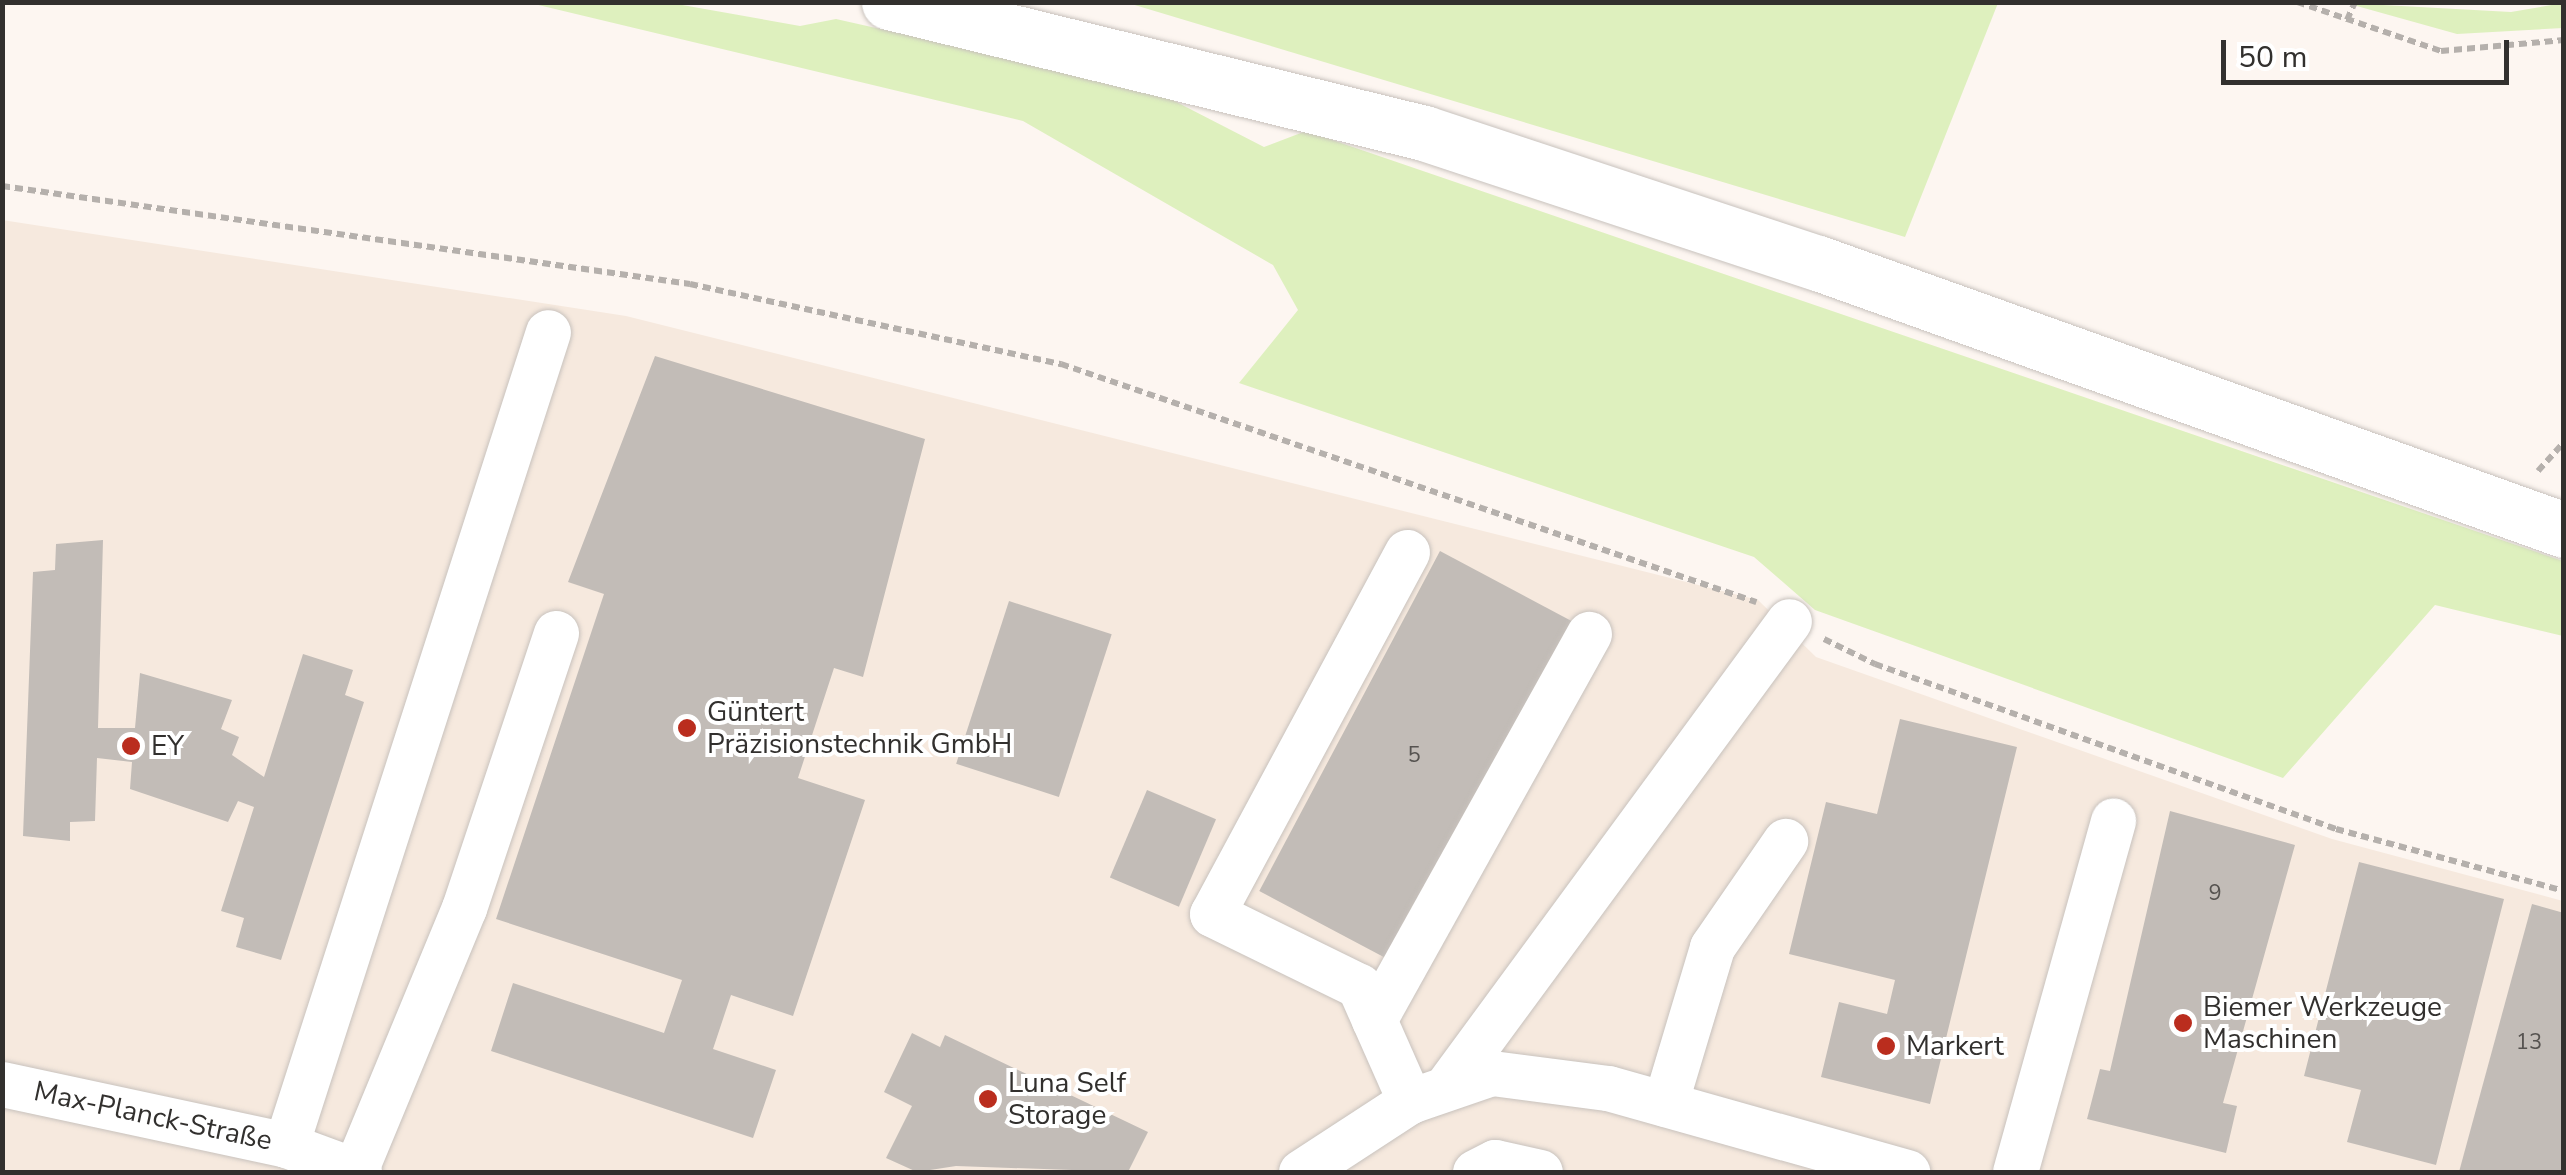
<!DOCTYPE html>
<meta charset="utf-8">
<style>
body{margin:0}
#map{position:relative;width:2566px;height:1175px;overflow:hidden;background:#fdf6f1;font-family:"Nunito Sans",sans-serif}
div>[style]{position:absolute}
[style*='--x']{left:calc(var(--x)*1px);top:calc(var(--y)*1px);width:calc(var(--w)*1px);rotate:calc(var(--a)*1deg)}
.built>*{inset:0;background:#f6e9de}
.green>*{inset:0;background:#def0be}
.building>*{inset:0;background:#c2bcb7;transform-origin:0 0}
.path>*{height:6px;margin-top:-3px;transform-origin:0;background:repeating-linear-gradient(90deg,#b5b0ac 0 8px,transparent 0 13px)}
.roads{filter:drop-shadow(0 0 2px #c8c2bd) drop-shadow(0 0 2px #c8c2bd)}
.minor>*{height:45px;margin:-22.5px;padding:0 22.5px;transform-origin:22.5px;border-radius:22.5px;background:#fff}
.major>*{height:55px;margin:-27.5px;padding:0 27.5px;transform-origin:27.5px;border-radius:27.5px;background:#fff}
.dots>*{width:28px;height:28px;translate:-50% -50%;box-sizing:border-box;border:5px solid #fff;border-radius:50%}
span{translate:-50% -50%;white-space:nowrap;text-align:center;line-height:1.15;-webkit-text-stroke:8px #fff;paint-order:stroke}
.number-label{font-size:22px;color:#565350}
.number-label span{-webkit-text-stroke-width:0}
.poi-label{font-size:28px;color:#32302e}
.left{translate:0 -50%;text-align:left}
.street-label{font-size:28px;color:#32302e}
.frame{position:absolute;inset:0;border:5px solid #32302e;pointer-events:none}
.scale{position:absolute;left:2221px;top:40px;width:288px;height:45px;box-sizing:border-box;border:5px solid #32302e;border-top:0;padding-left:12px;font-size:30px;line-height:35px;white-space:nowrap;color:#32302e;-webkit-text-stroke:8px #fff;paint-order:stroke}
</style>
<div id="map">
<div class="built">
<div style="clip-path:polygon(2px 220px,626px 316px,1758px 600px,1816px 657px,2332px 839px,2563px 901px,2563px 1172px,3px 1172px)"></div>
</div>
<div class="green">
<div style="clip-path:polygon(530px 3px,671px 3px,800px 26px,836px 19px,1155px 91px,1264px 147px,1306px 131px,2563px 561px,2563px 636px,2435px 605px,2283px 778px,1815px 610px,1754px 557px,1239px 383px,1298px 310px,1273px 265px,1023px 121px)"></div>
<div style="clip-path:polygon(1128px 3px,1998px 2px,1998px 3px,1905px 237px)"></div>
<div style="clip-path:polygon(2346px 3px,2511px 12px,2563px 3px,2563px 28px,2457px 34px)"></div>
</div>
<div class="building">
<div style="clip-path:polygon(655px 356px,925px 439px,863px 677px,834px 668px,798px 778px,865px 800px,793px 1016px,731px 995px,713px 1049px,776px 1070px,753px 1138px,491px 1051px,513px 983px,664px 1033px,682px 980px,496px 919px,604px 594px,568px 582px)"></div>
<div style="clip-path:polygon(103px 540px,98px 728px,135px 728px,140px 673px,232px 700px,221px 729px,239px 737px,232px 755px,264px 777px,303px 654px,353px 670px,345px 695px,364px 702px,281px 960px,236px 947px,244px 918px,221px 911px,254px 807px,238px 801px,228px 822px,130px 789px,132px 762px,97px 758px,95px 821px,70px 822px,70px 841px,23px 836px,33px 572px,55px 570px,56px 544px)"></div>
<div style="left:1440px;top:551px;width:150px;height:385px;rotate:28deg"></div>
<div style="left:1009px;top:601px;width:108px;height:171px;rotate:18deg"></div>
<div style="clip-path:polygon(1900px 719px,2017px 747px,1930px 1104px,1821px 1077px,1839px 1002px,1887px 1014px,1895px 980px,1789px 954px,1826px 802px,1877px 814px)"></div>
<div style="left:1147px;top:790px;width:75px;height:95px;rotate:23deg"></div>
<div style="clip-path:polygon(2170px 811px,2295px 845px,2223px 1103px,2237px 1106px,2226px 1153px,2087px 1119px,2100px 1069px,2110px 1071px)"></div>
<div style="clip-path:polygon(2359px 862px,2504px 899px,2436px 1165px,2347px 1142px,2361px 1090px,2304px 1076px)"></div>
<div style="clip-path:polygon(2532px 904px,2564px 913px,2564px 1172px,2459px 1172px)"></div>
<div style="clip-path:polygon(912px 1033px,940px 1047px,945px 1035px,1148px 1132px,1128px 1172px,956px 1166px,917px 1172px,886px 1158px,912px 1106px,884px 1092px)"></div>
</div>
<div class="path">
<div style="--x:2297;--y:2;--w:152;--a:18.8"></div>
<div style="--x:2441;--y:51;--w:123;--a:-5.1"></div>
<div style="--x:2347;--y:20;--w:20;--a:-66"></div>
<div style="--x:2;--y:186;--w:695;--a:8.11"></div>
<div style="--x:690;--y:284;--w:380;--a:12.2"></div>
<div style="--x:1061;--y:364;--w:735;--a:18.9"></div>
<div style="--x:2538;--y:471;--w:39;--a:-48"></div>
<div style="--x:1824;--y:639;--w:57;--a:26.1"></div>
<div style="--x:1875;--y:664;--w:490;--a:19.7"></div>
<div style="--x:2336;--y:829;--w:236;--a:15.2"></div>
</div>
<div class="roads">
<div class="minor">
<div style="--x:1407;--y:552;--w:411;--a:118.3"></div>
<div style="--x:1212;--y:914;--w:164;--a:26.1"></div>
<div style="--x:1359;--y:986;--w:126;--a:66.1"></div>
<div style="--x:1374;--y:1020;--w:442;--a:-60.9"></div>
<div style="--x:1450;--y:1082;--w:572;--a:-53.67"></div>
<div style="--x:2;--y:1084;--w:290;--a:12.1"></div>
<div style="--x:286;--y:1145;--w:78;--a:20.3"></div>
<div style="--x:1665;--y:1104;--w:164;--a:-73.3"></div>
<div style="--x:1712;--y:947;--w:129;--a:-55.4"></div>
<div style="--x:286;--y:1145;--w:854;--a:-72.14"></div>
<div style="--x:355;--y:1171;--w:285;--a:-67.5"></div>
<div style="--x:464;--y:908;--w:290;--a:-71.5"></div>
<div style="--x:1301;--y:1172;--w:130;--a:-33.1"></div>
<div style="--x:1410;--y:1101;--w:87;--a:-18.9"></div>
<div style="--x:1492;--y:1073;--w:117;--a:7.4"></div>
<div style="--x:1608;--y:1088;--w:311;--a:15.7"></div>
<div style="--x:1475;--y:1172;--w:22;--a:-27"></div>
<div style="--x:1495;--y:1162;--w:46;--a:12.5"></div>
<div style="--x:2015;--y:1172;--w:365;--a:-74.4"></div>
</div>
<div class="major">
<div style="--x:889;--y:2;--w:551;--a:13.76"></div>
<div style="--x:1424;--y:133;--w:415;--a:18.3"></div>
<div style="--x:1818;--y:263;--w:792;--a:19.69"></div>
</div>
</div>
<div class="dots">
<div style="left:687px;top:728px;background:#ba2d1e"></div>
<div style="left:131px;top:746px;background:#ba2d1e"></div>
<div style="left:2183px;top:1023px;background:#ba2d1e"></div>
<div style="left:1886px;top:1046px;background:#ba2d1e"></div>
<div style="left:988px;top:1099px;background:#ba2d1e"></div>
</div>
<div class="number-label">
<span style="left:1414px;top:756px">5</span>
<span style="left:2215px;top:894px">9</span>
<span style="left:2529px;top:1043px">13</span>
</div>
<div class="poi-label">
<span class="left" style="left:707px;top:728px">Güntert<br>Präzisionstechnik GmbH</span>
<span class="left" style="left:151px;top:746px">EY</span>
<span class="left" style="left:2203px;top:1023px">Biemer Werkzeuge<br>Maschinen</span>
<span class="left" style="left:1906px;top:1046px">Markert</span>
<span class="left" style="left:1008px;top:1099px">Luna Self<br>Storage</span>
</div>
<div class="street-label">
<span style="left:153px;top:1116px;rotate:12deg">Max-Planck-Straße</span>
</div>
<div class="frame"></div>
<div class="scale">50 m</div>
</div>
